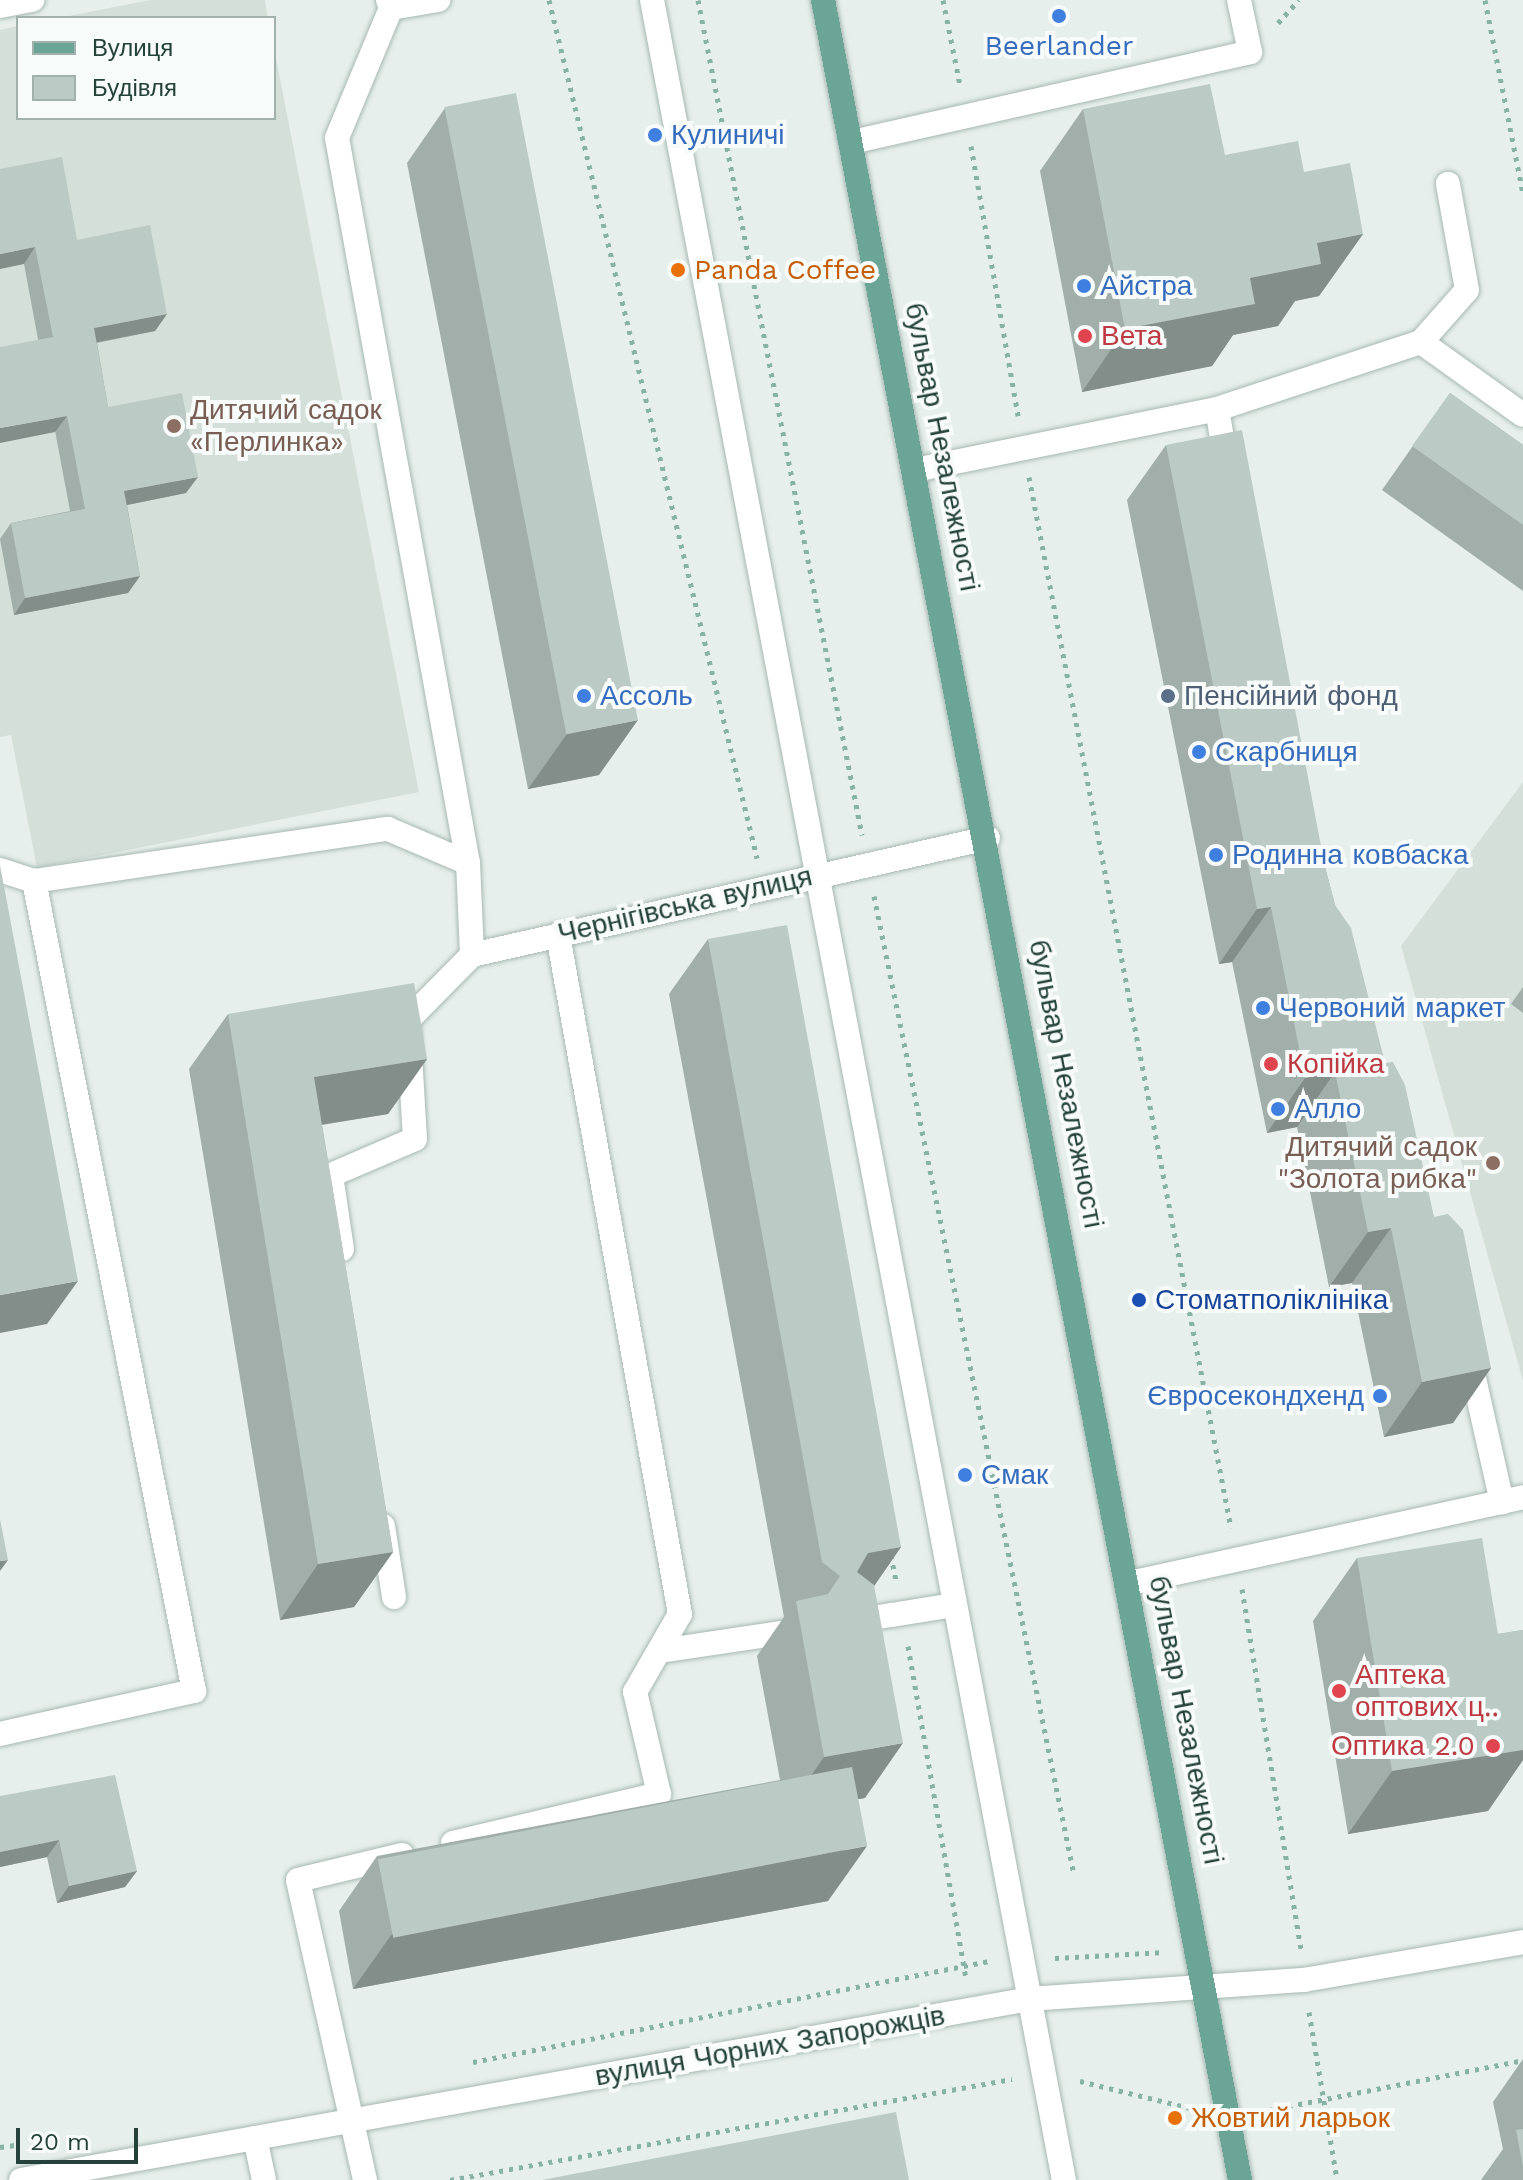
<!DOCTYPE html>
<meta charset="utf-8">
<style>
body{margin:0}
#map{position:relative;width:1523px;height:2180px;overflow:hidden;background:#e6efeb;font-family:"Work Sans",sans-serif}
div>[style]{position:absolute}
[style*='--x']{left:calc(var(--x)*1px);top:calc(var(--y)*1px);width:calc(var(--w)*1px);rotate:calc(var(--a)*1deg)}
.built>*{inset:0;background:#d4dfda}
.path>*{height:5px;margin-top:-2.5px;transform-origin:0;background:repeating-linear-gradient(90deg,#86b3a5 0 4px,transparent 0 10px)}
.roads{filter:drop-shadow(0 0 2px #a8b8b2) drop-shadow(0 0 2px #a8b8b2)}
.minor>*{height:24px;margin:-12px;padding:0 12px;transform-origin:12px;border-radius:12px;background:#fff}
.major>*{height:24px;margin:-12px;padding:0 12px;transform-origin:12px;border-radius:12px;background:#6aa596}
.wall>*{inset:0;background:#a1aea9}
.shaded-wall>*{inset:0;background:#838d89}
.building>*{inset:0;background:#bbcac4;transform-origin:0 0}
.dots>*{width:22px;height:22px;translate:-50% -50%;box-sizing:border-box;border:4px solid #f7fbf9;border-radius:50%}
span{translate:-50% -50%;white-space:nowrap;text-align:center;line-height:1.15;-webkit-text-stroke:8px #f7fbf9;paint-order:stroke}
.shop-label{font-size:28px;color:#366cbe}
.left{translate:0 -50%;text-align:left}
.right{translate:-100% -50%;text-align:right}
.food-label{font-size:28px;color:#c56008}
.health-label{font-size:28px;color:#be3a42}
.education-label{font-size:28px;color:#785e54}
.street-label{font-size:28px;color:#24423a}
.service-label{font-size:28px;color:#4e5e75}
.transit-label{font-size:28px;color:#164399}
.legend{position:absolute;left:16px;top:16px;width:260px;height:104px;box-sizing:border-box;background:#f7fbf9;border:2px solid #a3b1ad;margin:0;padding:10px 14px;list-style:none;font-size:24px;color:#24423a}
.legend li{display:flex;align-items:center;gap:16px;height:40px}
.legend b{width:40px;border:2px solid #a3b1ad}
.scale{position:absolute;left:16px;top:2128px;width:122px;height:36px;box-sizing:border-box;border:4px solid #24423a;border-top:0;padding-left:10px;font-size:24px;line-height:28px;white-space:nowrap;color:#24423a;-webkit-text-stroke:6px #f7fbf9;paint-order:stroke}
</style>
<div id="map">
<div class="built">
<div style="clip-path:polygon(150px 0,265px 0,268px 18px,59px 18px)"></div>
<div style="clip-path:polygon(18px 26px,18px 118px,274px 118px,274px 48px,419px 792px,37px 868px,11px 735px,0 737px,0 30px)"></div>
<div style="clip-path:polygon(1523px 782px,1523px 1381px,1401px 946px)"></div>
</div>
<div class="path">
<div style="--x:549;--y:0;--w:883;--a:76.37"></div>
<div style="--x:698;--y:0;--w:851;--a:78.89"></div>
<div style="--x:943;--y:0;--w:87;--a:78.7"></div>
<div style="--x:1485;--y:0;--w:198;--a:78.9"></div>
<div style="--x:1278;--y:23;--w:31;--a:-48"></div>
<div style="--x:971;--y:146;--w:274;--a:80.1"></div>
<div style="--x:1029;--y:477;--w:1070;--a:79.12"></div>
<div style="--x:874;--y:896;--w:999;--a:78.45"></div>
<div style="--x:891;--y:1555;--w:26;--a:79"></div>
<div style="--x:1242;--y:1589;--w:366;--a:80.7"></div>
<div style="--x:908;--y:1646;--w:338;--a:80.1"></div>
<div style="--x:1055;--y:1958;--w:110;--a:-3.1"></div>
<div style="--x:1309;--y:2012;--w:170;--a:80.5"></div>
<div style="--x:473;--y:2062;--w:526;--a:-11.07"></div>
<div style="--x:1080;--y:2081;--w:117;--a:13.8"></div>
<div style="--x:1259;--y:2112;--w:269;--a:-11.1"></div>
<div style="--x:0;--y:2147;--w:15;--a:-8"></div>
<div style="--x:450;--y:2180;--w:571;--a:-10.19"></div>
</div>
<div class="roads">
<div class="minor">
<div style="--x:388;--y:0;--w:9;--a:69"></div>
<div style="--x:391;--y:8;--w:48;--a:-9.7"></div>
<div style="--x:652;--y:0;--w:2219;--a:79.3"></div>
<div style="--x:0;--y:6;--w:33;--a:-11"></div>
<div style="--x:391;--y:8;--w:141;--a:112.6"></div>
<div style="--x:337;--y:138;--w:737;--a:79.76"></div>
<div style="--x:468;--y:863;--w:92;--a:87.5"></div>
<div style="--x:852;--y:142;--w:408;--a:-12.7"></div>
<div style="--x:1250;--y:52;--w:53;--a:-101.9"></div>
<div style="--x:1421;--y:342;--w:69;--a:-48.5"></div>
<div style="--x:1467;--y:290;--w:108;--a:-100.2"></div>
<div style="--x:1217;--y:409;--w:215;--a:-18.2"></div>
<div style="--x:1421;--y:342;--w:125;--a:35.6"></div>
<div style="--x:915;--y:470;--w:308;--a:-11.4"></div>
<div style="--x:1217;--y:409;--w:59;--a:80.2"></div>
<div style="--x:0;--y:870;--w:36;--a:18"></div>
<div style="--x:34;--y:881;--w:358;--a:-8.4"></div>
<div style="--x:388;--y:829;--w:87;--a:23"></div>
<div style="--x:342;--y:1249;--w:75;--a:-98.5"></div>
<div style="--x:331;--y:1175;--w:91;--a:-23.2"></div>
<div style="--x:415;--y:1139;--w:119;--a:-93.4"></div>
<div style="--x:408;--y:1020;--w:91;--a:-45.4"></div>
<div style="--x:472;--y:955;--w:529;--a:-12.78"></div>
<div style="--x:1469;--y:1356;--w:150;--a:77.3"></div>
<div style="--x:383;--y:1526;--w:72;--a:81.2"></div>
<div style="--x:1130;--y:1583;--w:402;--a:-12.3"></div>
<div style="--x:848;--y:1622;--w:106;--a:-9.2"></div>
<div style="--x:660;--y:1651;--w:128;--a:-8.5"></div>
<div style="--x:0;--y:1734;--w:199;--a:-12.5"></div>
<div style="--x:194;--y:1691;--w:826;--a:-101.17"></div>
<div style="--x:453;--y:1843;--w:212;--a:-13.4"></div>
<div style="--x:659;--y:1794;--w:105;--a:-103.2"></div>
<div style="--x:635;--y:1692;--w:90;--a:-60"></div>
<div style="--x:680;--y:1614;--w:690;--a:-100.19"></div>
<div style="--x:255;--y:2138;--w:43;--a:77.9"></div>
<div style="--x:21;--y:2180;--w:1025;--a:-10.17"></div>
<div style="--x:1030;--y:1999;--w:275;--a:-4"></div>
<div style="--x:1304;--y:1980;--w:222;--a:-9.8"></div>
<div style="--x:365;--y:2180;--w:307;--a:-102.6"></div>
<div style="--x:298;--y:1880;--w:107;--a:-13.5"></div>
</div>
<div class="major">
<div style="--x:823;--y:0;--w:2220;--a:79.17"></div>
</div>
</div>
<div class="wall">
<div style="clip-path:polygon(445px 108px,599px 775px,528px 789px,407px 163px)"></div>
<div style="clip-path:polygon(1083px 109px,1225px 155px,1304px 172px,1363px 234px,1319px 296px,1295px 301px,1278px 326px,1233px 335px,1212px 366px,1082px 392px,1040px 171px)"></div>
<div style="clip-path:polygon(0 169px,77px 240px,167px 314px,155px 331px,97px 343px,108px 407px,186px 493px,127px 505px,140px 576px,128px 593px,14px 615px,0 539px,11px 523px,70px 511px,24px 264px)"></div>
<div style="clip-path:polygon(1450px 393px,1523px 445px,1523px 591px,1382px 490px)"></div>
<div style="clip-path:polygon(1166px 445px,1325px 867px,1335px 905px,1434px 1217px,1491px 1368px,1453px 1423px,1384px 1437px,1352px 1283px,1329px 1287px,1297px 1127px,1267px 1133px,1232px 962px,1219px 964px,1127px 500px)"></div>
<div style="clip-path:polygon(708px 939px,901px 1547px,874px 1586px,865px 1798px,858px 1799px,828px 1901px,353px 1989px,339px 1911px,377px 1856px,780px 1780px,757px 1656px,784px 1617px,669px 994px)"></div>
<div style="clip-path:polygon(1523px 987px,1523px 1013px,1511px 1004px)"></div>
<div style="clip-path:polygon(228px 1014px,427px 1059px,388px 1114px,322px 1125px,393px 1552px,354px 1607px,280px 1620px,189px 1069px)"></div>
<div style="clip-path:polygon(1357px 1558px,1498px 1634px,1523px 1630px,1523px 1760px,1488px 1811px,1348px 1834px,1313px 1621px)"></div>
<div style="clip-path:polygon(0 1796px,137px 1871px,125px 1887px,57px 1903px,47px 1857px,0 1867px)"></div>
<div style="clip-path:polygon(1523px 2059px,1523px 2180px,1481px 2180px,1503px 2149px,1493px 2102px)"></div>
</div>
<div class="shaded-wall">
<div style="clip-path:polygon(1363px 234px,1319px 296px,1295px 301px,1278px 326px,1233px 335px,1212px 366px,1082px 392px,1125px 329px,1250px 278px,1317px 243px)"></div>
<div style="clip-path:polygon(35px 247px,24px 264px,0 269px,0 254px)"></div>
<div style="clip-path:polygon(167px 314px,155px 331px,82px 345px,94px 328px)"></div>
<div style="clip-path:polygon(67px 416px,55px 432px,0 443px,0 428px)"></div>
<div style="clip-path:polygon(198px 477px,186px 493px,112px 508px,124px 491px)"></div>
<div style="clip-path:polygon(140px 576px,128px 593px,14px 615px,25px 598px)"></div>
<div style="clip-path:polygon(638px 720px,599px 775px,528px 789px,567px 734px)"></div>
<div style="clip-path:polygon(1271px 907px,1232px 962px,1219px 964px,1257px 909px)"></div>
<div style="clip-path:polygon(427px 1059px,388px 1114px,275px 1132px,314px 1077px)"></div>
<div style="clip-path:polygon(1335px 1072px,1297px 1127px,1267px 1133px,1305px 1078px)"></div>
<div style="clip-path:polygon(1391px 1228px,1352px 1283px,1329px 1287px,1368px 1232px)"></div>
<div style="clip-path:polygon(78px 1281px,47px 1324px,0 1333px,0 1295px)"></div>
<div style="clip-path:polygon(1491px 1368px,1453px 1423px,1384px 1437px,1422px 1382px)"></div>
<div style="clip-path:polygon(901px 1547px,863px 1602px,830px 1608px,868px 1553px)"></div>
<div style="clip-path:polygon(393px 1552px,354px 1607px,280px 1620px,318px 1564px)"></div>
<div style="clip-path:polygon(8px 1560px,0 1571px,0 1561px)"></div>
<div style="clip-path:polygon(1523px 1705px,1523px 1760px,1488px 1811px,1348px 1834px,1392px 1771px)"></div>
<div style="clip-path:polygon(903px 1743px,865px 1798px,786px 1812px,824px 1757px)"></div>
<div style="clip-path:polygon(59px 1840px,47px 1857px,0 1867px,0 1852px)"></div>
<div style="clip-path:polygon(867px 1846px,828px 1901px,353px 1989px,392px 1934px)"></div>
<div style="clip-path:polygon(137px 1871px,125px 1887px,57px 1903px,69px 1886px)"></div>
</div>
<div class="building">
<div style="clip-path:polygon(1210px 84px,1225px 155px,1298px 141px,1304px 172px,1350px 163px,1363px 234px,1317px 243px,1321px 264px,1250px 278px,1255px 304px,1125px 329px,1083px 109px)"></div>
<div style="left:516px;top:93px;width:639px;height:73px;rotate:79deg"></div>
<div style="clip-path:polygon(62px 157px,77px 240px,150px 225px,167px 314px,94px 328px,108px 407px,182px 393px,198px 477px,124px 491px,140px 576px,25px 598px,11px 523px,85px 509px,67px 416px,0 428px,0 347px,53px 337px,35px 247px,0 254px,0 169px)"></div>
<div style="clip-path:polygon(1450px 393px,1523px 445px,1523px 525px,1412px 446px)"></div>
<div style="clip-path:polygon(1242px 430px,1325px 867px,1335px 905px,1351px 928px,1385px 1063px,1393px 1062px,1405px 1085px,1434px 1217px,1448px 1214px,1463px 1230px,1491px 1368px,1422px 1382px,1391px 1228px,1368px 1232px,1335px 1072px,1305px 1078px,1271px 907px,1257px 909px,1166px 445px)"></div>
<div style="clip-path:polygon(0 865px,78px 1281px,0 1295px)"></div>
<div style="clip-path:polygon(787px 925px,901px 1547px,868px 1553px,857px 1572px,874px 1585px,903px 1743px,824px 1757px,796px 1601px,828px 1594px,840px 1576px,822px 1562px,708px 939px)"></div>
<div style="clip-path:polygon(414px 983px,427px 1059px,314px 1077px,393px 1552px,318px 1564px,228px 1014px)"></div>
<div style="clip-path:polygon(0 1519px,8px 1560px,0 1561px)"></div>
<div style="clip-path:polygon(1482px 1538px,1498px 1634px,1523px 1630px,1523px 1750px,1392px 1771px,1357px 1558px)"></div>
<div style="left:852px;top:1767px;width:80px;height:483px;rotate:79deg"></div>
<div style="clip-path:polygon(115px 1775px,137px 1871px,69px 1886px,59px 1840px,0 1852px,0 1796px)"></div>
<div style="clip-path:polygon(896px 2112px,909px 2180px,542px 2180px)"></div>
<div style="clip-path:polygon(1523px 2129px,1523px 2167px,1516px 2130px)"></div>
</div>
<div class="dots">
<div style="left:1059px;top:16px;background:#3f7fe0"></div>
<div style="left:655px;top:135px;background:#3f7fe0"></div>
<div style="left:678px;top:270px;background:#e8710a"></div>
<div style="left:1084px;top:286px;background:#3f7fe0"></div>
<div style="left:1085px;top:336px;background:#e0444e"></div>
<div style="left:174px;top:426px;background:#8d6e63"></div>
<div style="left:584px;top:696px;background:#3f7fe0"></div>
<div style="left:1168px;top:696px;background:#5c6f8a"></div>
<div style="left:1199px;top:752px;background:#3f7fe0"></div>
<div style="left:1216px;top:855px;background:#3f7fe0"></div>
<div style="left:1263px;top:1008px;background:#3f7fe0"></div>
<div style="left:1271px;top:1064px;background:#e0444e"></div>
<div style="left:1278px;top:1109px;background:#3f7fe0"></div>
<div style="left:1493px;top:1163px;background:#8d6e63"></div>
<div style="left:1139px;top:1300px;background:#1a4fb4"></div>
<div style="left:1380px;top:1396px;background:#3f7fe0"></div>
<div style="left:965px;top:1475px;background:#3f7fe0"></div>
<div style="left:1339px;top:1691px;background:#e0444e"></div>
<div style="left:1493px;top:1746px;background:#e0444e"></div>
<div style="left:1175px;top:2118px;background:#e8710a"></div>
</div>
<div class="shop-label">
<span style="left:1059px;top:46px">Beerlander</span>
<span class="left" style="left:671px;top:135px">Кулиничі</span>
<span class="left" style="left:1100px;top:286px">Айстра</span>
<span class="left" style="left:600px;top:696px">Ассоль</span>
<span class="left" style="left:1215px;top:752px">Скарбниця</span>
<span class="left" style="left:1232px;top:855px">Родинна ковбаска</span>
<span class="left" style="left:1279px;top:1008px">Червоний маркет</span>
<span class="left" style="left:1294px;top:1109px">Алло</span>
<span class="right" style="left:1364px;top:1396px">Євросекондхенд</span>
<span class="left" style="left:981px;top:1475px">Смак</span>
</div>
<div class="food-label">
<span class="left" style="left:694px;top:270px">Panda Coffee</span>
<span class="left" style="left:1191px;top:2118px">Жовтий ларьок</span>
</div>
<div class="health-label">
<span class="left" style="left:1101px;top:336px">Вета</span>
<span class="left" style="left:1287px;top:1064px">Копійка</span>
<span class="left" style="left:1355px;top:1691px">Аптека<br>оптових ц‥</span>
<span class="right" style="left:1475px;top:1746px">Оптика 2.0</span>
</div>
<div class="education-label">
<span class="left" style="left:190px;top:426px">Дитячий садок<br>«Перлинка»</span>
<span class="right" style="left:1477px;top:1163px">Дитячий садок<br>"Золота рибка"</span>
</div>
<div class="street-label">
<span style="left:942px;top:447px;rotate:79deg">бульвар Незалежності</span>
<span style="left:685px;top:905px;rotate:-13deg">Чернігівська вулиця</span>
<span style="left:1066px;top:1084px;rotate:79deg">бульвар Незалежності</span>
<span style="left:1186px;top:1720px;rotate:79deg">бульвар Незалежності</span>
<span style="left:770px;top:2046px;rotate:-10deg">вулиця Чорних Запорожців</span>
</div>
<div class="service-label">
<span class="left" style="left:1184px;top:696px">Пенсійний фонд</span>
</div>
<div class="transit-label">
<span class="left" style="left:1155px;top:1300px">Стоматполіклініка</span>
</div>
<ul class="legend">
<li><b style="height:10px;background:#6aa596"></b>Вулиця</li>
<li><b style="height:22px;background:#bbcac4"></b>Будівля</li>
</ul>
<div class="scale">20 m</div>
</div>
